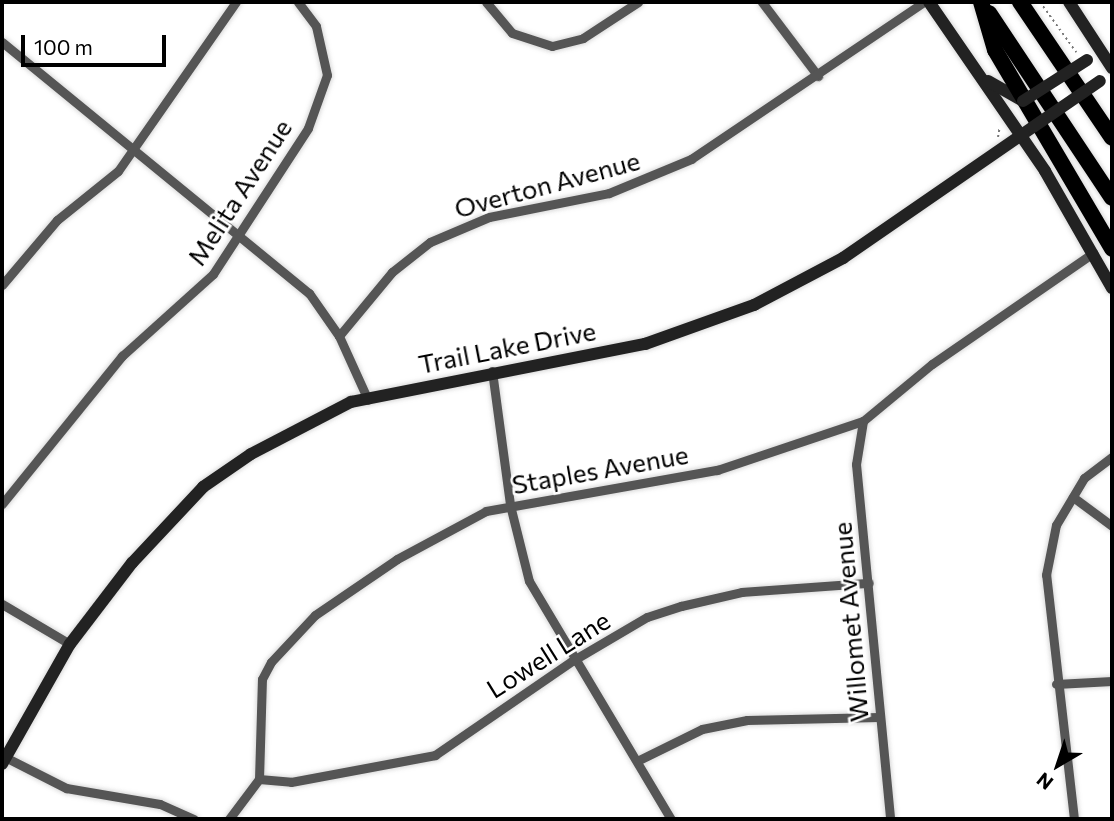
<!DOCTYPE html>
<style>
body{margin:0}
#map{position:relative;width:1114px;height:821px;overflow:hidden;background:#fff;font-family:Commissioner,sans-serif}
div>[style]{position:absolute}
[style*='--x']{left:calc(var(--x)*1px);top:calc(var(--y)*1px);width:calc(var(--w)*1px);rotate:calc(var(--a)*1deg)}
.path>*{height:2px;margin-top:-1px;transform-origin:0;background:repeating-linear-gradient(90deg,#777 0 2px,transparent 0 5.5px)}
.roads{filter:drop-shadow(0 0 2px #dbdbdb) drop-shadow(0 0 2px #dbdbdb)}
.street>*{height:9px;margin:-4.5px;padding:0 4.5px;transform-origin:4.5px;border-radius:4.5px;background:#555}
.secondary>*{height:12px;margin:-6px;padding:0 6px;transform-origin:6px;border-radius:6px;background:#222}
.highway>*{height:16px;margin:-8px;padding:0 8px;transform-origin:8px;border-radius:8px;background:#000}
.secondary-bridge>*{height:12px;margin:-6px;padding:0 6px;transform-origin:6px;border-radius:6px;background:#222}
span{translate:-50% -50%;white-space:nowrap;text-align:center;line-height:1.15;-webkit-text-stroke:5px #fff;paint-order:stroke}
.street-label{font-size:26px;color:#000}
.frame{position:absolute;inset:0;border:4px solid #000;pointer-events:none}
.north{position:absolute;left:1023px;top:730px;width:70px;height:70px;-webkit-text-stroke:5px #fff;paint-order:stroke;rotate:219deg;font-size:19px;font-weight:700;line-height:28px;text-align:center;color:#000}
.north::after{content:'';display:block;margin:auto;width:24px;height:32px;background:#000;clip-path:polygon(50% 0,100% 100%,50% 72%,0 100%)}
.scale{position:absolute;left:21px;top:35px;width:145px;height:32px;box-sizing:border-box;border:4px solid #000;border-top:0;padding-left:9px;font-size:21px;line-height:24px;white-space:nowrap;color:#000;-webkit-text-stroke:5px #fff;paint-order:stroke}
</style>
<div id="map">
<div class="path">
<div style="--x:1040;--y:2;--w:62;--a:54.2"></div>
<div style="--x:998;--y:137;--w:11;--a:-80"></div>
</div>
<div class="roads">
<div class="street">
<div style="--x:486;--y:2;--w:40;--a:50"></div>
<div style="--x:512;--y:33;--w:42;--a:18"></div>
<div style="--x:552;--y:46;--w:32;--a:-14"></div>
<div style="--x:583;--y:38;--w:66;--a:-33.2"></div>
<div style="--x:762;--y:2;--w:93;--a:52.9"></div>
<div style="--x:2;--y:42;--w:397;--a:39.3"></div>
<div style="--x:309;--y:293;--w:52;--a:55.1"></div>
<div style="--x:339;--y:336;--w:70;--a:65.6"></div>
<div style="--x:2;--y:285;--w:85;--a:-49.8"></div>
<div style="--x:57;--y:220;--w:78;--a:-38.8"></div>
<div style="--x:118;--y:171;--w:206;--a:-55.1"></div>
<div style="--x:339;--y:336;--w:83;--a:-50.4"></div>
<div style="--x:392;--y:272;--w:48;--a:-38.3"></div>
<div style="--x:430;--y:242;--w:64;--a:-23"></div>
<div style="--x:489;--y:217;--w:122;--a:-11.3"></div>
<div style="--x:609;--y:193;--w:89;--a:-22.5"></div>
<div style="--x:691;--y:159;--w:281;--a:-34"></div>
<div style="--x:492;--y:371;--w:135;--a:82.3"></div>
<div style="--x:510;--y:505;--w:78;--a:76"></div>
<div style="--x:529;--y:581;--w:277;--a:59.2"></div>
<div style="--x:863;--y:421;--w:44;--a:99.2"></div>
<div style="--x:856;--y:464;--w:357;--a:84.5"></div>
<div style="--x:1073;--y:497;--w:49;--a:36.6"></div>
<div style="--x:2;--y:504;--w:191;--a:-51"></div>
<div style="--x:122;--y:356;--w:122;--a:-42"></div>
<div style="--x:213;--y:274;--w:174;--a:-56.9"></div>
<div style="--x:308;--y:128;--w:56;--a:-70.3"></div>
<div style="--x:327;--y:75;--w:50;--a:-102.7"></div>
<div style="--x:316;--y:26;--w:30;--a:-127"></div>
<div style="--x:2;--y:604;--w:79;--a:30.5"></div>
<div style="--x:1056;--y:684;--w:56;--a:-3.1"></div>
<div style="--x:3;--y:756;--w:71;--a:26.9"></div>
<div style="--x:66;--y:788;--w:95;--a:9.7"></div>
<div style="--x:160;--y:804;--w:37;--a:24"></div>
<div style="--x:639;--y:760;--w:70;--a:-26.2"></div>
<div style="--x:702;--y:729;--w:46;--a:-11.3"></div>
<div style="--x:747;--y:720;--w:132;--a:-1.3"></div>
<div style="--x:259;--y:779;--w:32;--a:5"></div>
<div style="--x:291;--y:782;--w:147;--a:-10.6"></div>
<div style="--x:435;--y:755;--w:166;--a:-34.5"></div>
<div style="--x:572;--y:661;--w:87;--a:-30.4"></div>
<div style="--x:647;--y:617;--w:36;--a:-18"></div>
<div style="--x:681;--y:606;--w:63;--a:-12.9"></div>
<div style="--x:742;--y:592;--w:127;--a:-4.1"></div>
<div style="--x:229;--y:819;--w:50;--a:-53.1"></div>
<div style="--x:259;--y:779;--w:100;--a:-88.3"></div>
<div style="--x:262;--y:679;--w:19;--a:-62"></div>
<div style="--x:271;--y:662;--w:64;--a:-46.9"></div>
<div style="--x:315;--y:615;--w:99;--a:-34.3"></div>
<div style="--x:397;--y:559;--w:101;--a:-28.3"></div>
<div style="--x:486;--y:511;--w:235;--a:-10.1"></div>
<div style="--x:717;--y:470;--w:154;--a:-18.6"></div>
<div style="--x:863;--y:421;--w:89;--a:-39.6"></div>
<div style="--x:932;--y:364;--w:196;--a:-34.6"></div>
<div style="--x:1074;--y:819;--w:246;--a:-96.5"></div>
<div style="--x:1046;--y:575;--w:51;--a:-78.7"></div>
<div style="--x:1056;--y:525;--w:55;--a:-59.2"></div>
<div style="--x:1084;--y:478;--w:35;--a:-37"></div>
</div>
<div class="secondary">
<div style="--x:929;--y:2;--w:205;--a:55.5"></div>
<div style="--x:1045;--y:171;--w:135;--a:60.2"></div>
<div style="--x:1069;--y:2;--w:79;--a:56.9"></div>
<div style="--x:988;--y:81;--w:40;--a:29.7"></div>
<div style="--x:2;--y:764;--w:138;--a:-60.5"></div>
<div style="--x:70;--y:644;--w:102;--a:-52.6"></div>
<div style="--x:132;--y:563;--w:104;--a:-46.9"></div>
<div style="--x:203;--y:487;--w:58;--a:-34.5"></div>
<div style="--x:251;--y:454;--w:113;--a:-27.5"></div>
<div style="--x:351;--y:402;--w:300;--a:-11.2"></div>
<div style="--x:645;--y:344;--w:116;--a:-19.7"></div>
<div style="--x:754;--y:305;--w:101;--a:-27.8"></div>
<div style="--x:843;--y:258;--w:231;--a:-34.6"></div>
</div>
<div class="highway">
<div style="--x:981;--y:2;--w:50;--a:73.7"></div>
<div style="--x:995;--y:50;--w:231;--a:59.5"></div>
<div style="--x:1020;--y:2;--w:164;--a:55.9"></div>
<div style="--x:989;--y:13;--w:222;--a:56.4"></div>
</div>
</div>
<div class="secondary-bridge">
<div style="--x:1023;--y:101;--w:76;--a:-32.6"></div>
<div style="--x:1033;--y:127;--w:81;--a:-34.5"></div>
</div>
<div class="street-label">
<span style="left:547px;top:184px;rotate:-15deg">Overton Avenue</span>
<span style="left:239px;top:192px;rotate:-57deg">Melita Avenue</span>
<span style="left:507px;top:347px;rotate:-11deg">Trail Lake Drive</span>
<span style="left:600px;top:469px;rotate:-10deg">Staples Avenue</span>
<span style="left:850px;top:622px;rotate:-95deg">Willomet Avenue</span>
<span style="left:548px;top:654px;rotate:-32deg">Lowell Lane</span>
</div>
<div class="frame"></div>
<div class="north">N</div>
<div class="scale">100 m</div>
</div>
